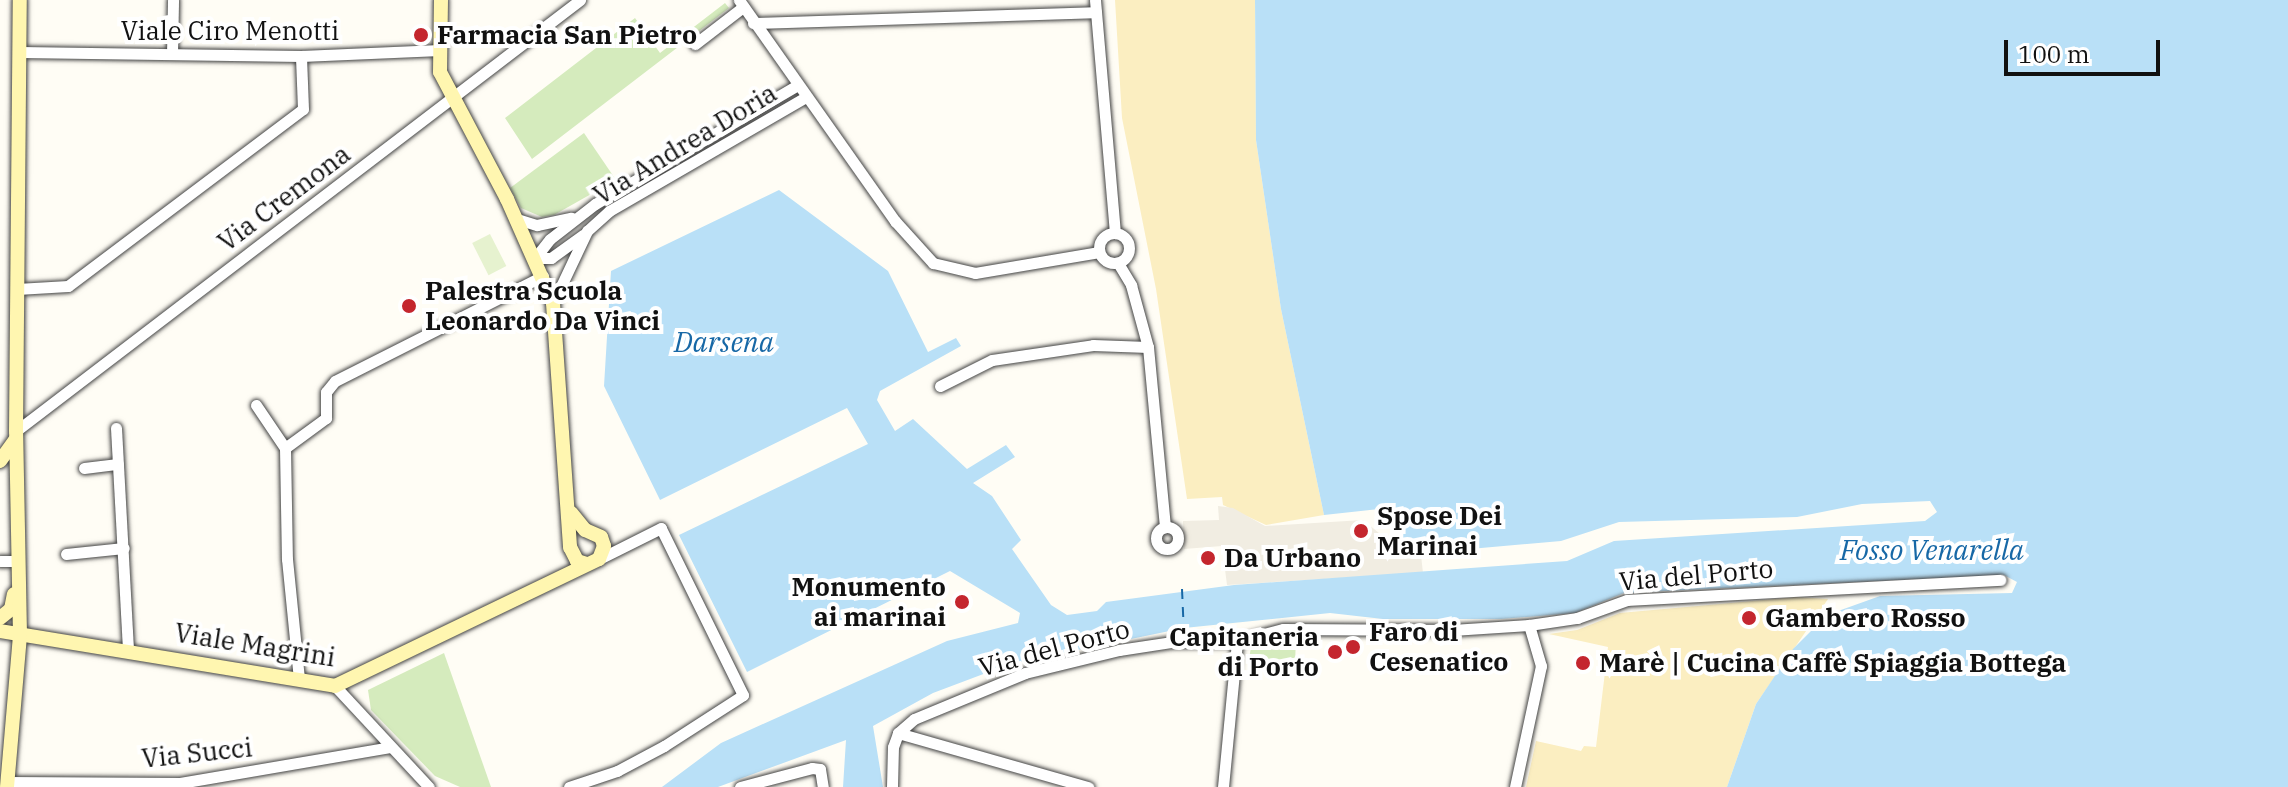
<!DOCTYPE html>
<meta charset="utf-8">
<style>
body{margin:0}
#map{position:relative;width:2288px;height:787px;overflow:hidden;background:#fffdf5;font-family:"IBM Plex Serif",serif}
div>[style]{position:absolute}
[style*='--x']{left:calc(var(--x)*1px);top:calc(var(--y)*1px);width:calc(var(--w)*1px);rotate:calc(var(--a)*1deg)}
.green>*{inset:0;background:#d5ebbd}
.sand>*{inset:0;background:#fbeec1}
.pitch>*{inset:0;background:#e6f2cf;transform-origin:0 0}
.plaza>*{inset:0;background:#f1ede2}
.water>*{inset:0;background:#b9e0f7}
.ferry>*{height:2px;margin-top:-1px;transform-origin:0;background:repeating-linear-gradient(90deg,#1768a6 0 10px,transparent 0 18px)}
.roads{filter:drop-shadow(0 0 2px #444) drop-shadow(0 0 2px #444)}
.street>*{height:11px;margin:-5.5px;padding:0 5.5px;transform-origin:5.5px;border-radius:5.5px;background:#fff}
.street>.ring{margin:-5.5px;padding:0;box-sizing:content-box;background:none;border:11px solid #fff;border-radius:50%}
.secondary>*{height:14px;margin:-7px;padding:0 7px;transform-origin:7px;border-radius:7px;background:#fff6b0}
.dots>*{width:22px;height:22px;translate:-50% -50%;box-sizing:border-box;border:4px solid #fff;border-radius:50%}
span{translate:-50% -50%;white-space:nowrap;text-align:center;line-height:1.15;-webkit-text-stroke:8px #fff;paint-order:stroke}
.street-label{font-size:26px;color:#111}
.poi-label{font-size:26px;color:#111;font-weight:700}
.left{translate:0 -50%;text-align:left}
.right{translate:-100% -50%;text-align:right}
.water-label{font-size:28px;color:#1768a6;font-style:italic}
.scale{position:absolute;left:2004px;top:40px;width:156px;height:36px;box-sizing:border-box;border:4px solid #111;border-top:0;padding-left:10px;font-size:24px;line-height:28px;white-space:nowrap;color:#111;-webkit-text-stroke:6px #fff;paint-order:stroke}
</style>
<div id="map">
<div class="green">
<div style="clip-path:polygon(725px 3px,729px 8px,532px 159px,505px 118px,635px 18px,660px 53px)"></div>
<div style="clip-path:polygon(584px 133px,616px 180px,554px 215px,542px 217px,521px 208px,510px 188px)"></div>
<div style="clip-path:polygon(1296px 634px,1295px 667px,1248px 663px,1251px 648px,1263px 639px)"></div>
<div style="clip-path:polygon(444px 653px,491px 787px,460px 787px,435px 776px,371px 710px,368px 690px)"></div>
</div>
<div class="sand">
<div style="clip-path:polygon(1115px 0,1255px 0,1256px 140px,1281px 309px,1324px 515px,1266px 525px,1223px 505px,1222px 497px,1187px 499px,1156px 289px,1122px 118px)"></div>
<div style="clip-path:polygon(1796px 597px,1828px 599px,1756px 704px,1727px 787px,1526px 787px,1536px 741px,1581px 751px,1584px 746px,1596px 747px,1608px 647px,1549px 634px,1577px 630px,1620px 613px)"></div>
</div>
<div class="pitch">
<div style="left:490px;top:234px;width:36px;height:20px;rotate:63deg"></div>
</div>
<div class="plaza">
<div style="clip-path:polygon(1218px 506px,1233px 508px,1265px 526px,1363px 520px,1390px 542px,1421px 555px,1423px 573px,1227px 585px,1222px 546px,1184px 549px,1183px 521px,1219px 520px)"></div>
</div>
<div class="water">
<div style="clip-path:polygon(1255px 0,2288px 0,2288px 787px,1727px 787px,1756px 704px,1793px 649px,1827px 615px,1880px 596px,2012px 593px,2017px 582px,2004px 575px,1624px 593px,1575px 613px,1501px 619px,1383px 619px,1330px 613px,1184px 628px,1010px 664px,933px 693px,873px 726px,883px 787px,843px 787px,846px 740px,718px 787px,662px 787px,721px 743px,947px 641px,1018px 623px,1020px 613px,950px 571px,747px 672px,679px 535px,868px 444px,847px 408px,660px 500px,604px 386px,611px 271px,779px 190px,888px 271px,928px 352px,956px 338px,961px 346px,880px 391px,877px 400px,895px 431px,913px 419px,967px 469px,1006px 445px,1015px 457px,973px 483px,992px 496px,1021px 540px,1012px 549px,1051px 605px,1067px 615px,1097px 611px,1106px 602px,1234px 585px,1567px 561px,1614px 541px,1925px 521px,1937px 512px,1930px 501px,1862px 504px,1797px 517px,1619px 522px,1561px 541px,1425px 553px,1393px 531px,1379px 509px,1324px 515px,1281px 309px,1256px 140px)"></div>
</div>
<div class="ferry">
<div style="--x:1182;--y:589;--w:46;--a:87.5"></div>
</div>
<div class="roads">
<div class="street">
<div style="--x:739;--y:0;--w:271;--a:54.8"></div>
<div style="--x:895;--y:221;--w:57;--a:47.9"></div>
<div style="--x:933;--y:263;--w:43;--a:13.4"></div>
<div style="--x:975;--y:273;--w:126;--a:-9.6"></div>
<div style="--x:1095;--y:0;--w:234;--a:85.1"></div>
<div style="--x:753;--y:23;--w:343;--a:-1.8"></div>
<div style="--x:695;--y:44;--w:61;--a:-37.6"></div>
<div style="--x:20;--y:52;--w:281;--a:0.8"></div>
<div style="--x:301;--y:56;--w:139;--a:-2.5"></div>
<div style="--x:172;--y:54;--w:54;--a:-88.9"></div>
<div style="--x:517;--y:219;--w:21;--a:17"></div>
<div style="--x:537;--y:225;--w:35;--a:-12"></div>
<div class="ring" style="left:1099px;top:233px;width:19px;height:19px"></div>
<div style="--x:535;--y:258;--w:24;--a:-52"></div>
<div style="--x:550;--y:239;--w:57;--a:-37.9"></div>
<div style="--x:595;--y:204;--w:235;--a:-30.4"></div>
<div style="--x:535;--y:258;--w:16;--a:0"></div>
<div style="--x:551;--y:258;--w:39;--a:-36"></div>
<div style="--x:1118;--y:263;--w:26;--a:59"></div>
<div style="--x:1131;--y:285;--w:64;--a:74.7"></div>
<div style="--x:1148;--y:347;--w:181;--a:84.6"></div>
<div style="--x:17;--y:289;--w:51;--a:-3.4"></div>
<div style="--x:68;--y:286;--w:294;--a:-37"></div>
<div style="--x:303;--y:109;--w:53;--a:-92.2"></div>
<div style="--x:553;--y:303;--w:80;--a:-64.7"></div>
<div style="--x:587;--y:231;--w:30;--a:-42"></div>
<div style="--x:609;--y:211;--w:228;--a:-30.1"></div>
<div style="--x:940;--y:386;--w:58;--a:-26.6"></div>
<div style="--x:992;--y:360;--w:102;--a:-8.4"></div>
<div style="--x:1093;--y:345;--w:55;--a:2.1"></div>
<div style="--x:256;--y:405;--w:52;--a:56"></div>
<div style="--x:285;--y:448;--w:111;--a:89"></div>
<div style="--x:287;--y:559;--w:121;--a:84.3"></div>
<div style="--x:116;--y:428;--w:220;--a:86.9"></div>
<div style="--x:16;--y:431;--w:710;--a:-37.39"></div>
<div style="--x:285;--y:448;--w:51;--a:-36.2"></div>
<div style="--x:326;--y:418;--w:26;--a:-90"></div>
<div style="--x:326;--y:392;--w:14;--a:-51"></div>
<div style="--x:335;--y:381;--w:233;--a:-26.8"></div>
<div style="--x:84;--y:468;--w:34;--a:-7"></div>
<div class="ring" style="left:1156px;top:527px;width:11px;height:11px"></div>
<div style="--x:66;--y:554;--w:58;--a:-5.9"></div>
<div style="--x:0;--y:561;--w:17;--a:0"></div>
<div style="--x:335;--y:686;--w:138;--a:47.1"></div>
<div style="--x:898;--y:733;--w:198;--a:15.9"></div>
<div style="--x:7;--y:782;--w:173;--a:0.3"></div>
<div style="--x:180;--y:783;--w:213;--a:-9.7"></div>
<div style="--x:569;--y:787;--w:51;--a:-18.4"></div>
<div style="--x:617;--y:771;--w:53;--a:-28"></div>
<div style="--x:664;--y:746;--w:94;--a:-32.8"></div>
<div style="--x:743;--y:695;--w:186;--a:-116.2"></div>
<div style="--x:661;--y:528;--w:69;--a:153.4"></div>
<div style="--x:740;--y:787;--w:74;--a:-14.8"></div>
<div style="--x:812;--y:768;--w:8;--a:7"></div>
<div style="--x:820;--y:769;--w:18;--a:81"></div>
<div style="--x:892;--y:787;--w:40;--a:-88.6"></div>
<div style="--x:893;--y:747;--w:15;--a:-70"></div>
<div style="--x:898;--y:733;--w:21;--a:-41"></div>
<div style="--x:914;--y:719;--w:120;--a:-22.5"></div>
<div style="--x:1025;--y:673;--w:97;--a:-13.7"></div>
<div style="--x:1119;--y:650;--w:54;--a:-8.6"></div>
<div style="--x:1172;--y:642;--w:65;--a:-0.9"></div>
<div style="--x:1237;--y:641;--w:48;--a:-14.6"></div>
<div style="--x:1283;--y:629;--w:169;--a:0.3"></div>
<div style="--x:1452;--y:630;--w:77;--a:-3.7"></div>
<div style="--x:1529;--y:625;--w:49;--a:-8.3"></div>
<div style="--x:1577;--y:618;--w:53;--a:-19.8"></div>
<div style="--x:1627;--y:600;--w:374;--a:-3.1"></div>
<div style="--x:1223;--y:787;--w:147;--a:-84.5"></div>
<div style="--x:1515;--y:787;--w:124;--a:-77.9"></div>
<div style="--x:1541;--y:666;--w:43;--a:-106.3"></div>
</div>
<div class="secondary">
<div style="--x:441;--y:0;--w:72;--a:90.8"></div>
<div style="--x:440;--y:72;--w:144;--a:62.2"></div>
<div style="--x:507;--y:199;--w:114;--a:66.1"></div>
<div style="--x:553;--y:303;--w:245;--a:86"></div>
<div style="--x:570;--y:547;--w:16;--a:63"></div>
<div style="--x:577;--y:561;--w:10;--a:17"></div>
<div style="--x:0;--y:461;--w:26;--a:-54"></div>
<div style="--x:0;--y:618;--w:14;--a:-39"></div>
<div style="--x:11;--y:609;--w:15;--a:-79"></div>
<div style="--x:0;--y:631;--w:339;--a:9.3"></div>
<div style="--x:335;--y:686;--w:293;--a:-25.7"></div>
<div style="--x:599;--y:559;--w:14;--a:-69"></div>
<div style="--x:604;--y:546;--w:9;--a:-108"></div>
<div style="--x:601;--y:537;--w:17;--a:-156"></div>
<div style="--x:585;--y:530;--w:22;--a:-129"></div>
<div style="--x:7;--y:787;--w:153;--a:-85.1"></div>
<div style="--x:20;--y:635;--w:204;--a:-91.1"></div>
<div style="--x:16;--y:431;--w:431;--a:-89.5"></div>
</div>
</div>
<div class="dots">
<div style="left:421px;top:35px;background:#c4262e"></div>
<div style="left:409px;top:306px;background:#c4262e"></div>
<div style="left:1361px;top:531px;background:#c4262e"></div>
<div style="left:1208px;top:558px;background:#c4262e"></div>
<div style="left:962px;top:602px;background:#c4262e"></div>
<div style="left:1749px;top:618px;background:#c4262e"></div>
<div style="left:1353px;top:647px;background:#c4262e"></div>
<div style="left:1335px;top:652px;background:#c4262e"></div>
<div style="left:1583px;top:663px;background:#c4262e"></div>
</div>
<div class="street-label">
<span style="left:230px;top:31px">Viale Ciro Menotti</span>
<span style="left:685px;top:144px;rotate:-31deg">Via Andrea Doria</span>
<span style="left:284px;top:198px;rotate:-37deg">Via Cremona</span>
<span style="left:1696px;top:575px;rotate:-5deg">Via del Porto</span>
<span style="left:255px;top:645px;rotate:9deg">Viale Magrini</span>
<span style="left:1054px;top:648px;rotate:-15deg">Via del Porto</span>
<span style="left:197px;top:753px;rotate:-6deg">Via Succi</span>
</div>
<div class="poi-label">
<span class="left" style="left:437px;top:35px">Farmacia San Pietro</span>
<span class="left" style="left:425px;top:306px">Palestra Scuola<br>Leonardo Da Vinci</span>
<span class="left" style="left:1377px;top:531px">Spose Dei<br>Marinai</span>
<span class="left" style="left:1224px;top:558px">Da Urbano</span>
<span class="right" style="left:946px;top:602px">Monumento<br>ai marinai</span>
<span class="left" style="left:1765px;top:618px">Gambero Rosso</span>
<span class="left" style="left:1369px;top:647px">Faro di<br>Cesenatico</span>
<span class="right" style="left:1319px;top:652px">Capitaneria<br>di Porto</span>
<span class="left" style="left:1599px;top:663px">Marè | Cucina Caffè Spiaggia Bottega</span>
</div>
<div class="water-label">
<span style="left:724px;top:342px">Darsena</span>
<span style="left:1932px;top:550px">Fosso Venarella</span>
</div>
<div class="scale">100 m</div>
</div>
